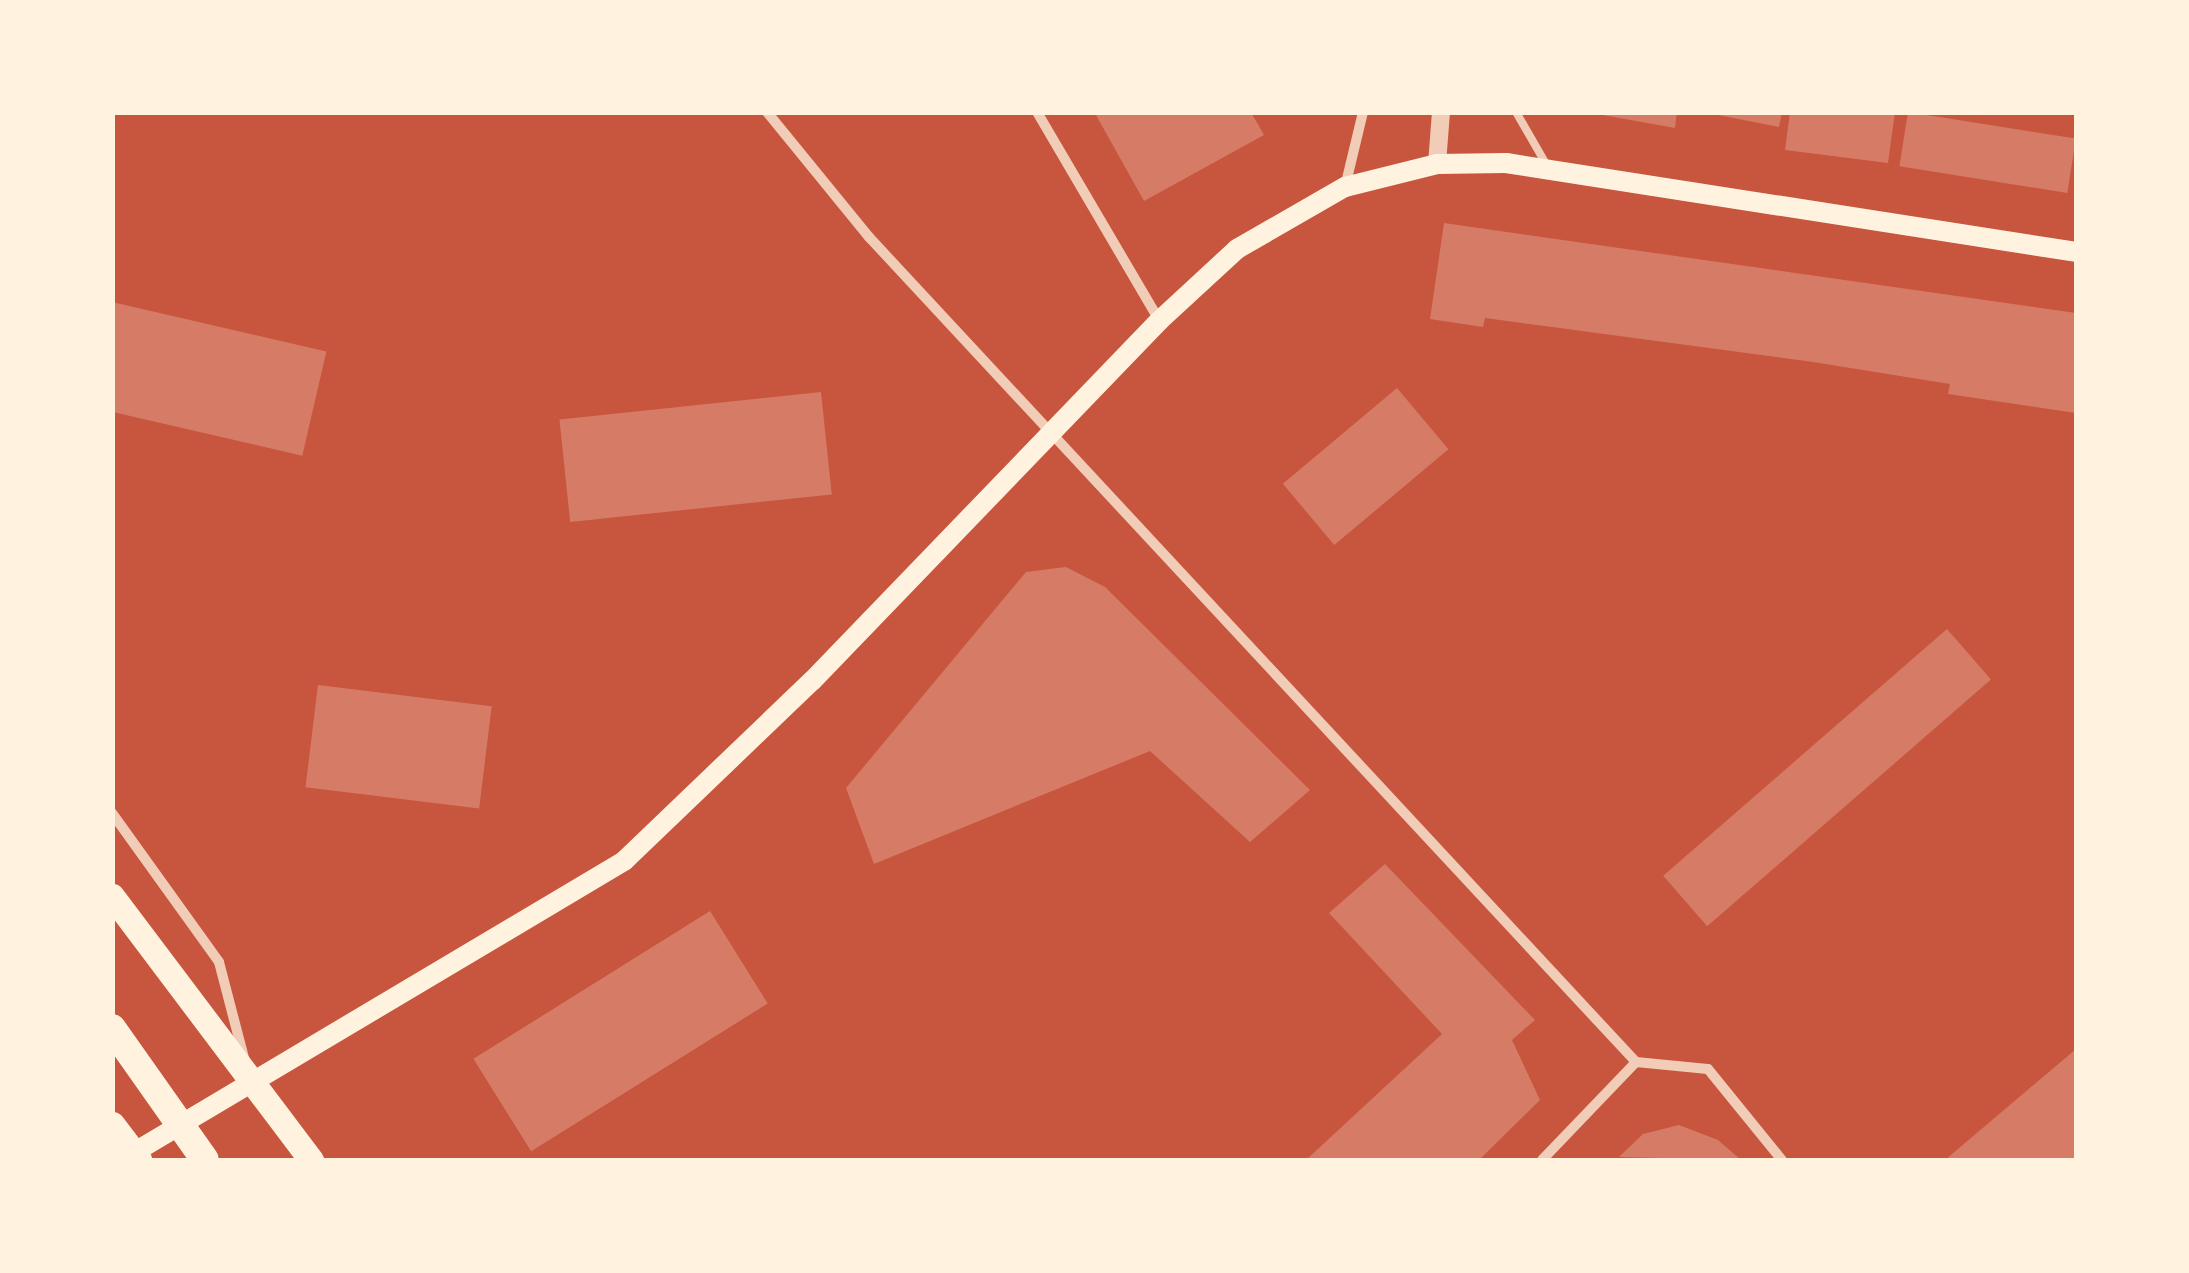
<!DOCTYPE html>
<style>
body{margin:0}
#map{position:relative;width:2189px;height:1273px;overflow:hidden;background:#c8553d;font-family:"Fira Sans",sans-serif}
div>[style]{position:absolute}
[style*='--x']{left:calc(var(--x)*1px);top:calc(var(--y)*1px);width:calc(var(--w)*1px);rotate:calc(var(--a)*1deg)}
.building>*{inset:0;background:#d67c66;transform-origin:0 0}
.service>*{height:8px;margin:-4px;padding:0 4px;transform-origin:4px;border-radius:4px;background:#f1ccb7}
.minor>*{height:10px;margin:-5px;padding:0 5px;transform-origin:5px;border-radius:5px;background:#f1ccb7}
.tertiary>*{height:18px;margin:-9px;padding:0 9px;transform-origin:9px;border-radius:9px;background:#f1ccb7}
.secondary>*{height:20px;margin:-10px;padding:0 10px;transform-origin:10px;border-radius:10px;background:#fff3e0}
.primary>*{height:25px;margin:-12.5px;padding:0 12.5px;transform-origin:12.5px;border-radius:12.5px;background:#fff3e0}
.trunk>*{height:28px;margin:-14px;padding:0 14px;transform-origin:14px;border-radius:14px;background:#fff3e0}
span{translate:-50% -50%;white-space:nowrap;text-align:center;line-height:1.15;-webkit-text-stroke:10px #fff3e0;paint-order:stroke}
.frame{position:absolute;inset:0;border:115px solid #fff3e0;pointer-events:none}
</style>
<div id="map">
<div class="building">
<div style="clip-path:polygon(1100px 112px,1251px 112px,1264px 135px,1144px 201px,1096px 115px)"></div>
<div style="clip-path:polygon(1586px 112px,1677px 112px,1675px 128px)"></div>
<div style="clip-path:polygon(1703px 112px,1782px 112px,1779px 127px)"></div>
<div style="clip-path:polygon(1790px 112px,1895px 112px,1888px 163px,1785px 150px)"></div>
<div style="left:1908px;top:112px;width:170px;height:55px;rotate:9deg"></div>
<div style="clip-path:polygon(1444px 223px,2076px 313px,2076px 413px,1948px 394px,1950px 384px,1813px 362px,1485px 318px,1483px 327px,1430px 319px)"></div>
<div style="left:112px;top:302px;width:220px;height:107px;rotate:13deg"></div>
<div style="left:1397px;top:388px;width:80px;height:149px;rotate:50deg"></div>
<div style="left:821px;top:392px;width:103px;height:263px;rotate:84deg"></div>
<div style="clip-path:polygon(1066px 567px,1105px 587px,1310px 790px,1250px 842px,1150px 751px,874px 864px,846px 788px,1026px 572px)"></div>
<div style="left:1947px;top:629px;width:67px;height:376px;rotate:49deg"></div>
<div style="left:318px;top:685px;width:175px;height:103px;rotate:7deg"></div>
<div style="clip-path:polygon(1385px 864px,1535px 1020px,1512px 1040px,1540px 1100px,1479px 1160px,1306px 1160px,1442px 1034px,1329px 913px)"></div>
<div style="left:710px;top:911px;width:109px;height:279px;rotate:58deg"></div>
<div style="clip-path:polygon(2076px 1049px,2076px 1160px,1945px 1160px)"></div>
<div style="clip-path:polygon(1679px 1125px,1718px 1140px,1741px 1160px,1619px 1157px,1643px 1134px)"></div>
</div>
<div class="service">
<div style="--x:1516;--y:112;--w:60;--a:60"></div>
</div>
<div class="minor">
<div style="--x:767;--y:112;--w:161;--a:50.8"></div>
<div style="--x:869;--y:237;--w:1126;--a:47.09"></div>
<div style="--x:1636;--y:1062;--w:72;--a:5.6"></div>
<div style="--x:1708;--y:1069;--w:117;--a:50.9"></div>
<div style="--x:1037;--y:112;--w:241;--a:59.6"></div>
<div style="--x:1345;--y:187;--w:77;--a:-76.5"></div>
<div style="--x:112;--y:813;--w:183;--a:54.3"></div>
<div style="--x:219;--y:962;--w:99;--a:75.4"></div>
<div style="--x:1542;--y:1160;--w:136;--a:-46.2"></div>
</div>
<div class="tertiary">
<div style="--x:1437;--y:164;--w:52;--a:-85.6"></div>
</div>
<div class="secondary">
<div style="--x:123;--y:1159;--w:583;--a:-30.74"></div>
<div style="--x:624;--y:861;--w:260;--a:-43.8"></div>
<div style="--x:812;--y:681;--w:500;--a:-46.05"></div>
<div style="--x:1159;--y:321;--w:106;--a:-42.7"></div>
<div style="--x:1237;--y:249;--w:125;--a:-29.9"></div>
<div style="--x:1345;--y:187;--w:95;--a:-14"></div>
<div style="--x:1437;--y:164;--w:69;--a:-0.8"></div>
<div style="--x:1506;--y:163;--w:577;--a:8.87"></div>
</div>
<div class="primary">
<div style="--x:112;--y:896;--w:331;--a:53"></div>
</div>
<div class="trunk">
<div style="--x:112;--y:1028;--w:161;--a:54.8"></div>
<div style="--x:112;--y:1126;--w:43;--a:52.6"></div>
</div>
<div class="frame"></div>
</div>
